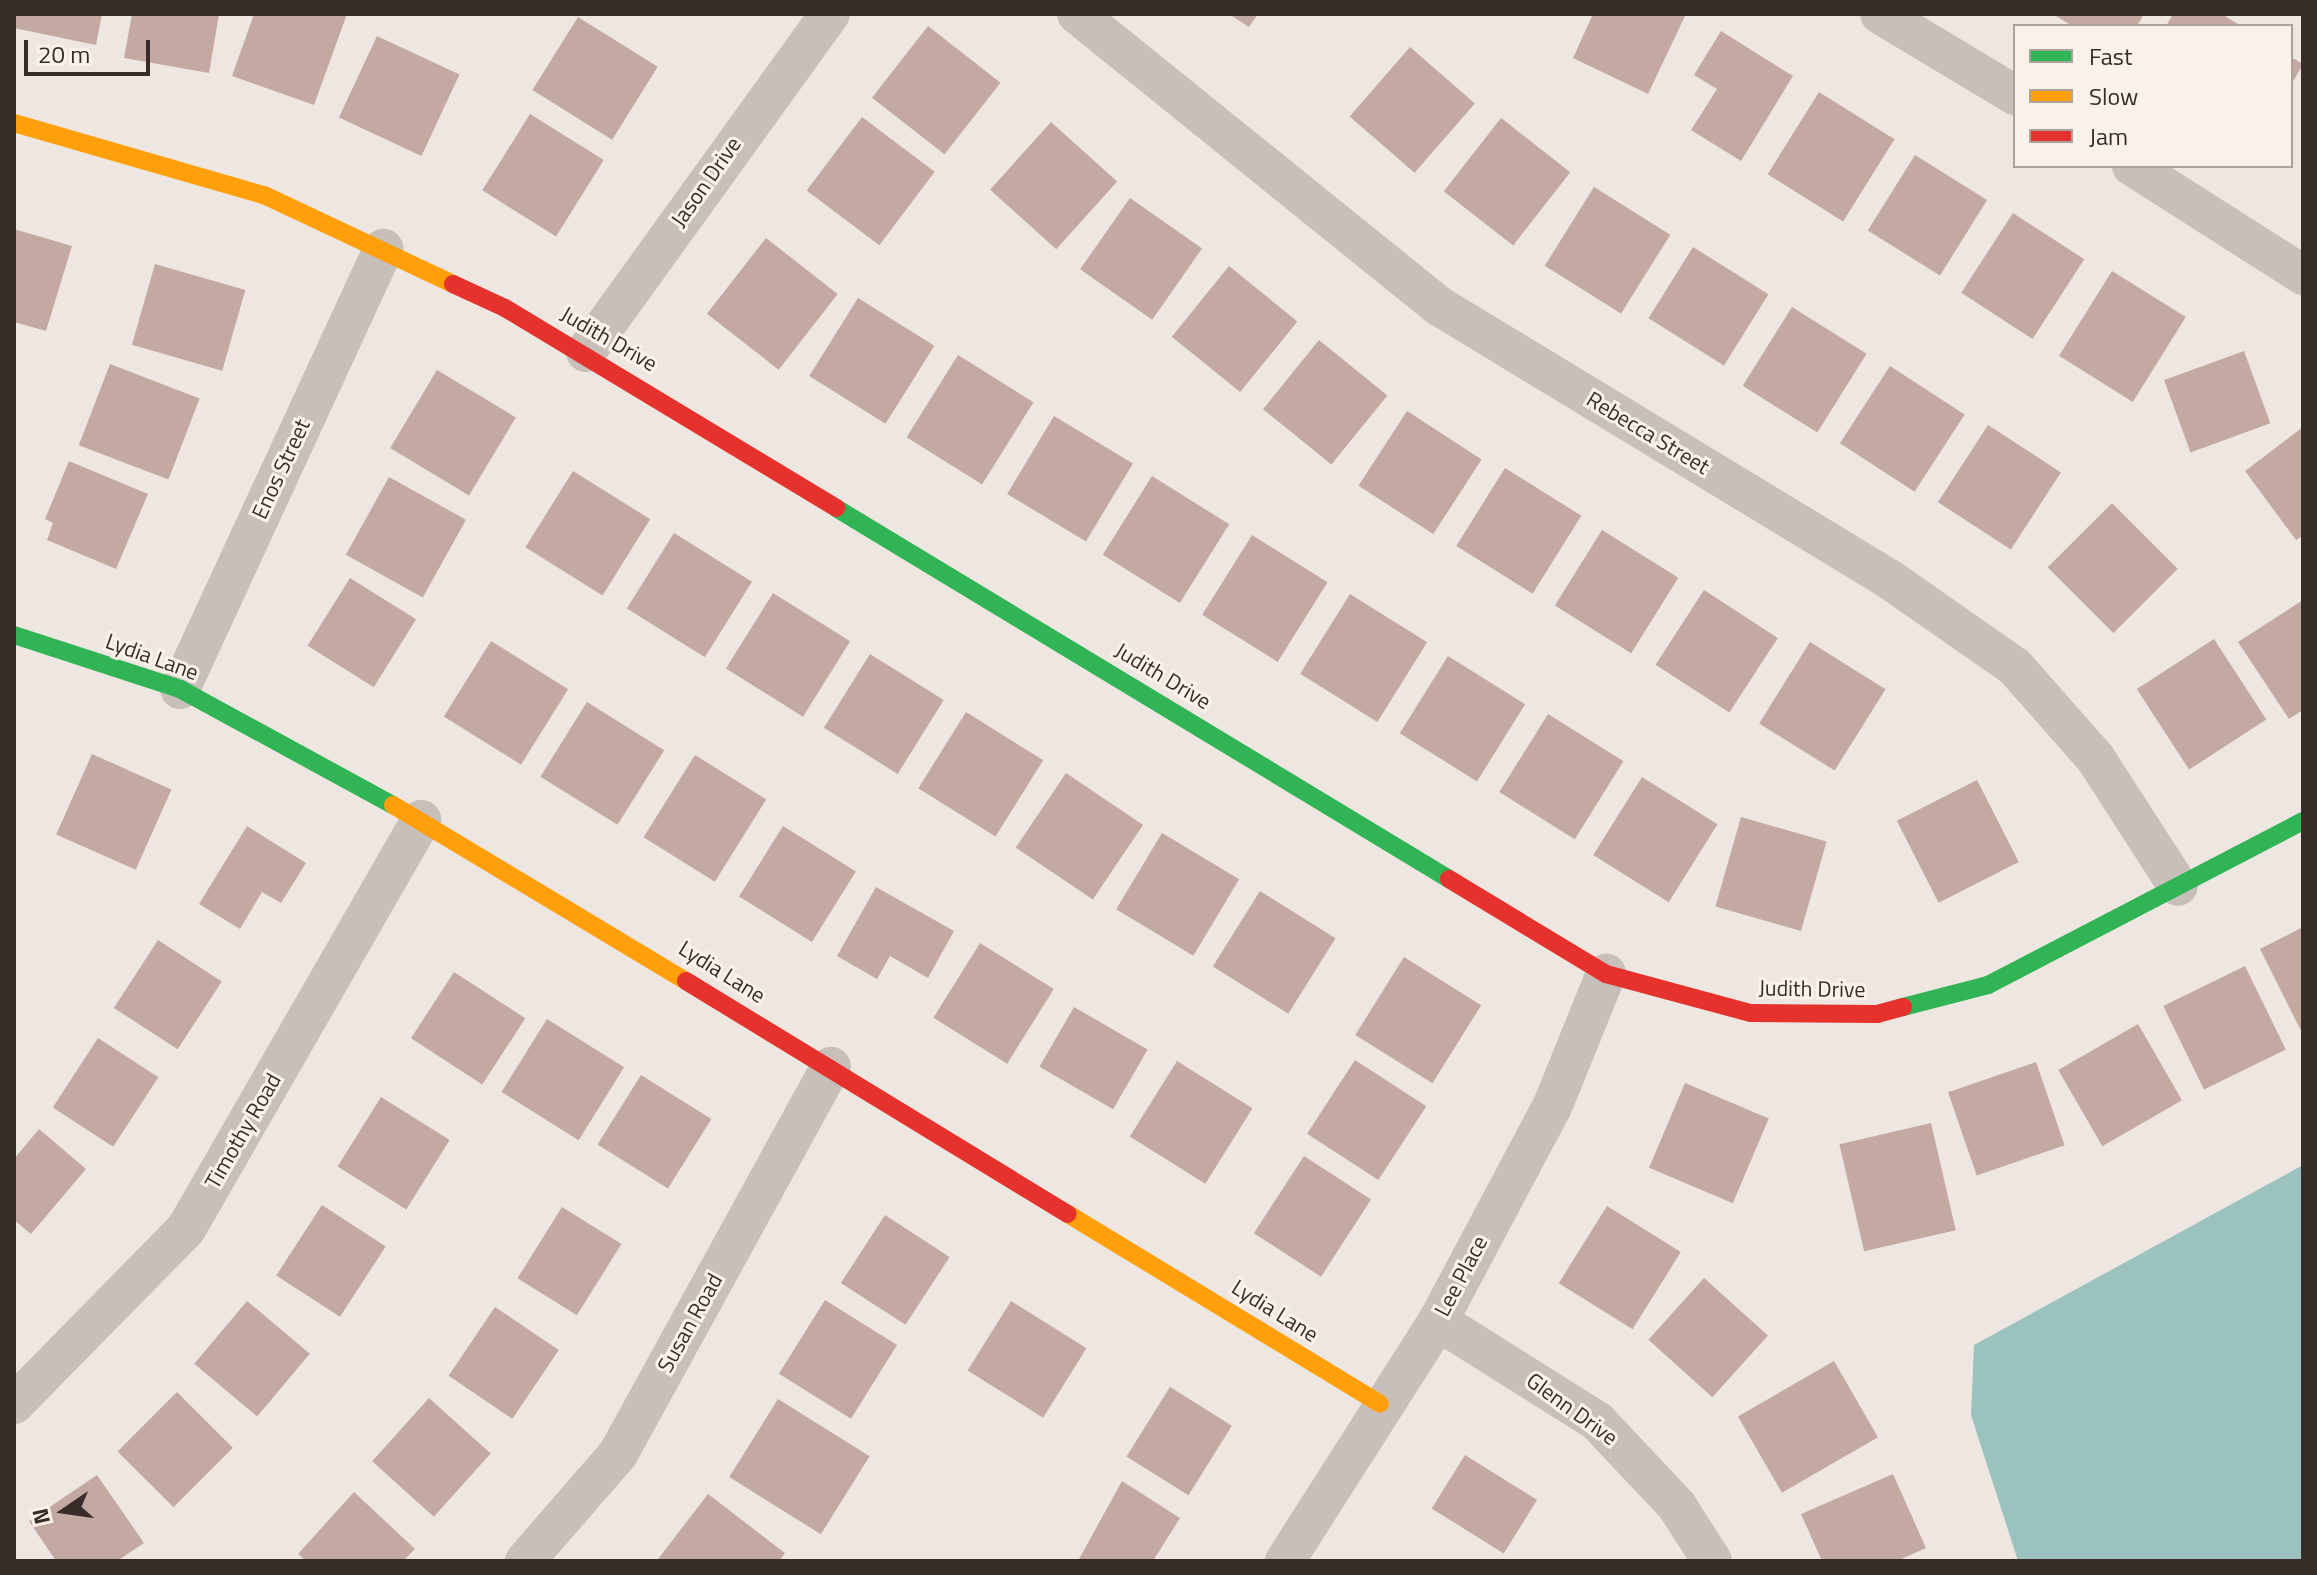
<!DOCTYPE html>
<style>
body{margin:0}
#map{position:relative;width:2317px;height:1575px;overflow:hidden;background:#eee7e1;font-family:"Titillium Web",sans-serif}
div>[style]{position:absolute}
[style*='--x']{left:calc(var(--x)*1px);top:calc(var(--y)*1px);width:calc(var(--w)*1px);rotate:calc(var(--a)*1deg)}
.water>*{inset:0;background:#9cc2bf}
.building>*{inset:0;background:#c3a9a2;transform-origin:0 0}
.street>*{height:40px;margin:-20px;padding:0 20px;transform-origin:20px;border-radius:20px;background:#c7bfba}
.fast>*{height:18px;margin:-9px;padding:0 9px;transform-origin:9px;border-radius:9px;background:#30b455}
.slow>*{height:18px;margin:-9px;padding:0 9px;transform-origin:9px;border-radius:9px;background:#ff9f0a}
.jam>*{height:18px;margin:-9px;padding:0 9px;transform-origin:9px;border-radius:9px;background:#e5322d}
span{translate:-50% -50%;white-space:nowrap;text-align:center;line-height:1.15;-webkit-text-stroke:6px #fbf1e8;paint-order:stroke}
.street-label{font-size:22px;color:#382c28}
.frame{position:absolute;inset:0;border:16px solid #382c28;pointer-events:none}
.legend{position:absolute;left:2013px;top:24px;width:280px;height:144px;box-sizing:border-box;background:#fbf1e8;border:2px solid #ada29b;margin:0;padding:10px 14px;list-style:none;font-size:24px;color:#382c28}
.legend li{display:flex;align-items:center;gap:16px;height:40px}
.legend b{width:40px;border:2px solid #ada29b}
.north{position:absolute;left:24px;top:1471px;width:80px;height:80px;-webkit-text-stroke:6px #fbf1e8;paint-order:stroke;rotate:257deg;font-size:22px;font-weight:700;line-height:32px;text-align:center;color:#382c28}
.north::after{content:'';display:block;margin:auto;width:28px;height:36px;background:#382c28;clip-path:polygon(50% 0,100% 100%,50% 72%,0 100%)}
.scale{position:absolute;left:24px;top:40px;width:126px;height:36px;box-sizing:border-box;border:4px solid #382c28;border-top:0;padding-left:10px;font-size:24px;line-height:28px;white-space:nowrap;color:#382c28;-webkit-text-stroke:6px #fbf1e8;paint-order:stroke}
</style>
<div id="map">
<div class="water">
<div style="clip-path:polygon(2303px 1165px,2303px 1561px,2018px 1561px,1971px 1415px,1974px 1345px)"></div>
</div>
<div class="building">
<div style="clip-path:polygon(15px 14px,102px 14px,96px 45px,14px 28px)"></div>
<div style="clip-path:polygon(132px 14px,219px 14px,209px 73px,124px 58px)"></div>
<div style="clip-path:polygon(254px 14px,347px 14px,314px 105px,232px 76px)"></div>
<div style="clip-path:polygon(1229px 14px,1258px 14px,1249px 27px)"></div>
<div style="clip-path:polygon(1593px 14px,1686px 14px,1648px 94px,1573px 58px)"></div>
<div style="clip-path:polygon(2053px 14px,2144px 14px,2137px 26px,2072px 26px)"></div>
<div style="clip-path:polygon(2173px 14px,2222px 14px,2241px 26px,2166px 26px)"></div>
<div style="left:578px;top:17px;width:94px;height:86px;rotate:32deg"></div>
<div style="left:928px;top:26px;width:92px;height:91px;rotate:38deg"></div>
<div style="clip-path:polygon(1721px 31px,1793px 76px,1741px 161px,1691px 130px,1717px 89px,1694px 75px)"></div>
<div style="left:377px;top:36px;width:91px;height:90px;rotate:25deg"></div>
<div style="left:1410px;top:47px;width:86px;height:92px;rotate:41deg"></div>
<div style="left:2291px;top:57px;width:14px;height:103px;rotate:30deg"></div>
<div style="left:1819px;top:92px;width:89px;height:97px;rotate:32deg"></div>
<div style="left:530px;top:114px;width:87px;height:90px;rotate:32deg"></div>
<div style="left:862px;top:117px;width:91px;height:92px;rotate:37deg"></div>
<div style="left:1501px;top:118px;width:88px;height:93px;rotate:38deg"></div>
<div style="left:1051px;top:122px;width:89px;height:91px;rotate:42deg"></div>
<div style="left:1915px;top:155px;width:85px;height:89px;rotate:32deg"></div>
<div style="left:1594px;top:187px;width:90px;height:93px;rotate:32deg"></div>
<div style="left:1130px;top:198px;width:88px;height:87px;rotate:35deg"></div>
<div style="left:2013px;top:213px;width:85px;height:95px;rotate:33deg"></div>
<div style="clip-path:polygon(14px 229px,72px 246px,46px 331px,14px 322px)"></div>
<div style="left:766px;top:238px;width:91px;height:96px;rotate:38deg"></div>
<div style="left:1693px;top:247px;width:89px;height:84px;rotate:32deg"></div>
<div style="left:155px;top:264px;width:94px;height:84px;rotate:16deg"></div>
<div style="left:1229px;top:266px;width:88px;height:91px;rotate:39deg"></div>
<div style="left:2112px;top:271px;width:87px;height:100px;rotate:32deg"></div>
<div style="left:858px;top:298px;width:90px;height:92px;rotate:32deg"></div>
<div style="left:1792px;top:307px;width:88px;height:93px;rotate:32deg"></div>
<div style="left:1319px;top:340px;width:88px;height:89px;rotate:39deg"></div>
<div style="left:2244px;top:351px;width:77px;height:85px;rotate:70deg"></div>
<div style="left:958px;top:355px;width:89px;height:97px;rotate:32deg"></div>
<div style="left:110px;top:364px;width:96px;height:87px;rotate:21deg"></div>
<div style="left:1890px;top:366px;width:89px;height:92px;rotate:33deg"></div>
<div style="left:437px;top:370px;width:92px;height:91px;rotate:31deg"></div>
<div style="left:1407px;top:411px;width:89px;height:89px;rotate:33deg"></div>
<div style="left:1054px;top:416px;width:92px;height:91px;rotate:31deg"></div>
<div style="left:1988px;top:425px;width:87px;height:92px;rotate:33deg"></div>
<div style="clip-path:polygon(2303px 427px,2303px 536px,2296px 540px,2245px 471px)"></div>
<div style="clip-path:polygon(69px 461px,148px 494px,116px 569px,47px 540px,53px 523px,45px 519px)"></div>
<div style="left:1505px;top:468px;width:90px;height:92px;rotate:32deg"></div>
<div style="left:573px;top:471px;width:91px;height:90px;rotate:32deg"></div>
<div style="left:1152px;top:476px;width:91px;height:93px;rotate:32deg"></div>
<div style="left:389px;top:477px;width:88px;height:89px;rotate:29deg"></div>
<div style="left:2112px;top:503px;width:93px;height:91px;rotate:45deg"></div>
<div style="left:1602px;top:530px;width:90px;height:89px;rotate:32deg"></div>
<div style="left:674px;top:533px;width:92px;height:89px;rotate:32deg"></div>
<div style="left:1252px;top:535px;width:89px;height:94px;rotate:32deg"></div>
<div style="left:350px;top:578px;width:78px;height:80px;rotate:32deg"></div>
<div style="left:1704px;top:590px;width:88px;height:89px;rotate:33deg"></div>
<div style="left:773px;top:593px;width:91px;height:89px;rotate:32deg"></div>
<div style="left:1350px;top:594px;width:91px;height:94px;rotate:32deg"></div>
<div style="clip-path:polygon(2303px 600px,2303px 710px,2289px 719px,2238px 642px)"></div>
<div style="left:2214px;top:639px;width:96px;height:92px;rotate:57deg"></div>
<div style="left:491px;top:641px;width:91px;height:89px;rotate:32deg"></div>
<div style="left:1810px;top:642px;width:89px;height:96px;rotate:32deg"></div>
<div style="left:870px;top:654px;width:87px;height:87px;rotate:32deg"></div>
<div style="left:1448px;top:656px;width:91px;height:91px;rotate:32deg"></div>
<div style="left:587px;top:702px;width:91px;height:88px;rotate:32deg"></div>
<div style="left:966px;top:712px;width:91px;height:90px;rotate:32deg"></div>
<div style="left:1548px;top:714px;width:89px;height:92px;rotate:32deg"></div>
<div style="left:92px;top:754px;width:87px;height:88px;rotate:24deg"></div>
<div style="left:695px;top:755px;width:84px;height:97px;rotate:32deg"></div>
<div style="left:1066px;top:773px;width:93px;height:90px;rotate:34deg"></div>
<div style="left:1642px;top:777px;width:89px;height:92px;rotate:32deg"></div>
<div style="left:1977px;top:780px;width:92px;height:90px;rotate:63deg"></div>
<div style="left:1741px;top:817px;width:89px;height:93px;rotate:16deg"></div>
<div style="clip-path:polygon(247px 826px,306px 863px,281px 903px,262px 892px,240px 929px,199px 904px)"></div>
<div style="left:783px;top:826px;width:86px;height:83px;rotate:32deg"></div>
<div style="left:1162px;top:833px;width:90px;height:89px;rotate:31deg"></div>
<div style="clip-path:polygon(876px 887px,954px 931px,928px 978px,890px 956px,877px 979px,837px 956px)"></div>
<div style="left:1260px;top:891px;width:89px;height:89px;rotate:32deg"></div>
<div style="clip-path:polygon(2303px 927px,2303px 1028px,2300px 1029px,2260px 949px)"></div>
<div style="left:158px;top:940px;width:76px;height:81px;rotate:33deg"></div>
<div style="left:980px;top:943px;width:87px;height:88px;rotate:32deg"></div>
<div style="left:1404px;top:957px;width:91px;height:92px;rotate:32deg"></div>
<div style="left:2245px;top:966px;width:93px;height:91px;rotate:64deg"></div>
<div style="left:454px;top:972px;width:85px;height:79px;rotate:33deg"></div>
<div style="left:1074px;top:1007px;width:85px;height:69px;rotate:30deg"></div>
<div style="left:547px;top:1019px;width:91px;height:86px;rotate:32deg"></div>
<div style="left:2138px;top:1024px;width:88px;height:92px;rotate:60deg"></div>
<div style="left:98px;top:1038px;width:72px;height:83px;rotate:33deg"></div>
<div style="left:1355px;top:1060px;width:85px;height:88px;rotate:33deg"></div>
<div style="left:1177px;top:1061px;width:89px;height:89px;rotate:32deg"></div>
<div style="left:2036px;top:1062px;width:88px;height:93px;rotate:71deg"></div>
<div style="left:641px;top:1075px;width:83px;height:82px;rotate:32deg"></div>
<div style="left:1685px;top:1083px;width:91px;height:92px;rotate:23deg"></div>
<div style="left:381px;top:1097px;width:81px;height:82px;rotate:32deg"></div>
<div style="left:1931px;top:1123px;width:110px;height:94px;rotate:77deg"></div>
<div style="clip-path:polygon(39px 1129px,86px 1169px,31px 1234px,14px 1220px,14px 1159px)"></div>
<div style="left:1304px;top:1156px;width:80px;height:92px;rotate:33deg"></div>
<div style="left:322px;top:1205px;width:76px;height:84px;rotate:33deg"></div>
<div style="left:1607px;top:1206px;width:87px;height:91px;rotate:32deg"></div>
<div style="left:562px;top:1207px;width:70px;height:84px;rotate:32deg"></div>
<div style="left:885px;top:1215px;width:77px;height:81px;rotate:33deg"></div>
<div style="left:1704px;top:1278px;width:86px;height:83px;rotate:42deg"></div>
<div style="left:825px;top:1300px;width:85px;height:87px;rotate:32deg"></div>
<div style="left:247px;top:1301px;width:82px;height:82px;rotate:40deg"></div>
<div style="left:1011px;top:1301px;width:89px;height:82px;rotate:32deg"></div>
<div style="left:495px;top:1307px;width:77px;height:83px;rotate:34deg"></div>
<div style="left:1834px;top:1361px;width:88px;height:111px;rotate:60deg"></div>
<div style="left:1170px;top:1387px;width:73px;height:82px;rotate:32deg"></div>
<div style="left:177px;top:1392px;width:79px;height:84px;rotate:45deg"></div>
<div style="left:429px;top:1398px;width:83px;height:85px;rotate:42deg"></div>
<div style="left:778px;top:1399px;width:108px;height:92px;rotate:32deg"></div>
<div style="left:1465px;top:1455px;width:85px;height:63px;rotate:32deg"></div>
<div style="clip-path:polygon(1893px 1474px,1926px 1548px,1897px 1561px,1822px 1561px,1801px 1514px)"></div>
<div style="clip-path:polygon(97px 1475px,144px 1543px,117px 1561px,56px 1561px,29px 1521px)"></div>
<div style="clip-path:polygon(1122px 1481px,1180px 1518px,1153px 1561px,1078px 1561px)"></div>
<div style="clip-path:polygon(354px 1492px,415px 1549px,403px 1561px,306px 1561px,298px 1554px)"></div>
<div style="clip-path:polygon(708px 1494px,785px 1553px,779px 1561px,658px 1559px)"></div>
</div>
<div class="street">
<div style="--x:1077;--y:14;--w:465;--a:38.9"></div>
<div style="--x:1439;--y:306;--w:526;--a:31.24"></div>
<div style="--x:1889;--y:579;--w:154;--a:34.9"></div>
<div style="--x:2015;--y:667;--w:123;--a:48.6"></div>
<div style="--x:2096;--y:759;--w:151;--a:57.2"></div>
<div style="--x:1880;--y:14;--w:157;--a:31"></div>
<div style="--x:2132;--y:166;--w:203;--a:32.5"></div>
<div style="--x:586;--y:352;--w:417;--a:-54.2"></div>
<div style="--x:180;--y:689;--w:485;--a:-65.2"></div>
<div style="--x:1438;--y:1321;--w:188;--a:32.2"></div>
<div style="--x:1597;--y:1421;--w:117;--a:46.7"></div>
<div style="--x:1677;--y:1506;--w:65;--a:57.5"></div>
<div style="--x:14;--y:1404;--w:245;--a:-45.5"></div>
<div style="--x:186;--y:1229;--w:472;--a:-60.1"></div>
<div style="--x:525;--y:1561;--w:142;--a:-49"></div>
<div style="--x:618;--y:1454;--w:442;--a:-61.2"></div>
<div style="--x:1285;--y:1561;--w:285;--a:-57.5"></div>
<div style="--x:1438;--y:1321;--w:242;--a:-62"></div>
<div style="--x:1552;--y:1107;--w:144;--a:-67.9"></div>
</div>
<div class="fast">
<div style="--x:836;--y:508;--w:717;--a:31.18"></div>
<div style="--x:14;--y:635;--w:175;--a:18"></div>
<div style="--x:180;--y:689;--w:243;--a:28.6"></div>
<div style="--x:1903;--y:1007;--w:88;--a:-14.5"></div>
<div style="--x:1988;--y:985;--w:355;--a:-27.5"></div>
</div>
<div class="slow">
<div style="--x:14;--y:123;--w:260;--a:16.1"></div>
<div style="--x:264;--y:195;--w:209;--a:25.2"></div>
<div style="--x:393;--y:805;--w:342;--a:31"></div>
<div style="--x:1068;--y:1214;--w:365;--a:31.3"></div>
</div>
<div class="jam">
<div style="--x:453;--y:284;--w:57;--a:24.8"></div>
<div style="--x:505;--y:308;--w:387;--a:31.1"></div>
<div style="--x:1449;--y:879;--w:184;--a:31.2"></div>
<div style="--x:1606;--y:974;--w:150;--a:15.1"></div>
<div style="--x:1751;--y:1013;--w:126;--a:0.5"></div>
<div style="--x:1877;--y:1014;--w:27;--a:-15"></div>
<div style="--x:686;--y:981;--w:447;--a:31.4"></div>
</div>
<div class="street-label">
<span style="left:706px;top:182px;rotate:-55deg">Jason Drive</span>
<span style="left:609px;top:339px;rotate:30deg">Judith Drive</span>
<span style="left:1648px;top:433px;rotate:31deg">Rebecca Street</span>
<span style="left:281px;top:469px;rotate:-65deg">Enos Street</span>
<span style="left:152px;top:657px;rotate:20deg">Lydia Lane</span>
<span style="left:1163px;top:676px;rotate:31deg">Judith Drive</span>
<span style="left:722px;top:972px;rotate:32deg">Lydia Lane</span>
<span style="left:1812px;top:989px;rotate:1deg">Judith Drive</span>
<span style="left:243px;top:1131px;rotate:-60deg">Timothy Road</span>
<span style="left:1461px;top:1276px;rotate:-62deg">Lee Place</span>
<span style="left:1275px;top:1311px;rotate:32deg">Lydia Lane</span>
<span style="left:690px;top:1323px;rotate:-61deg">Susan Road</span>
<span style="left:1572px;top:1409px;rotate:36deg">Glenn Drive</span>
</div>
<div class="frame"></div>
<ul class="legend">
<li><b style="height:10px;background:#30b455"></b>Fast</li>
<li><b style="height:10px;background:#ff9f0a"></b>Slow</li>
<li><b style="height:10px;background:#e5322d"></b>Jam</li>
</ul>
<div class="north">N</div>
<div class="scale">20 m</div>
</div>
